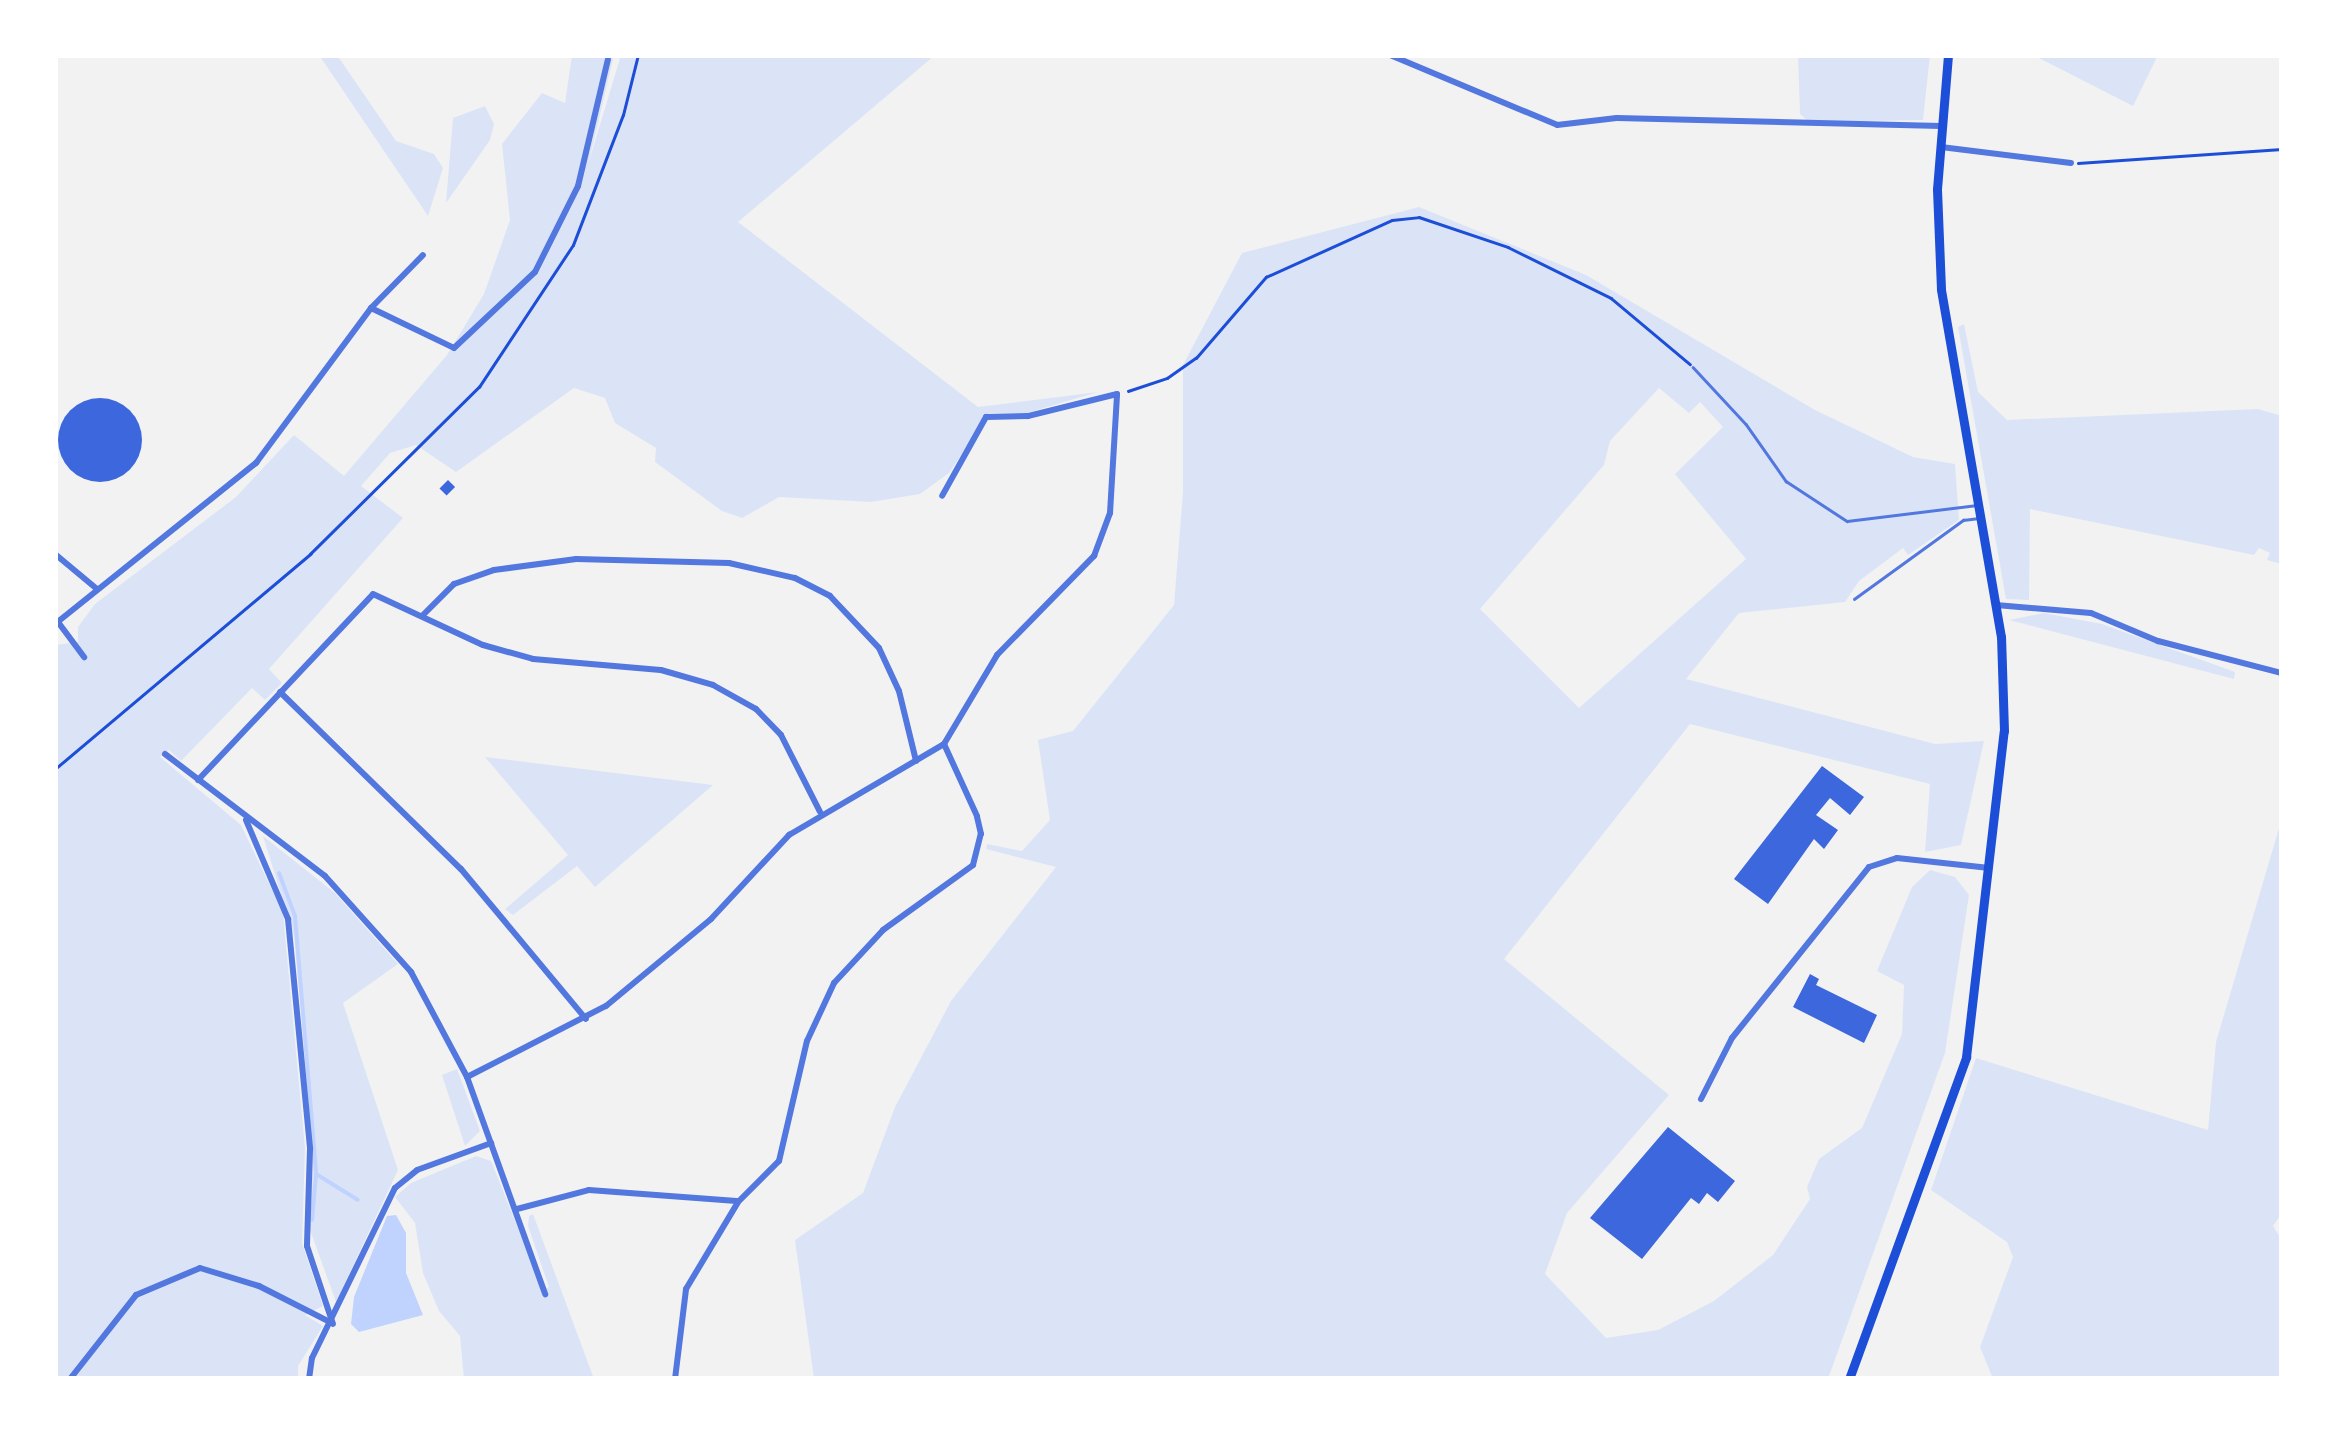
<!DOCTYPE html>
<style>
body{margin:0}
#map{position:relative;width:2337px;height:1434px;overflow:hidden;background:#f2f2f2;font-family:"Asap Condensed",sans-serif}
div>[style]{position:absolute}
[style*='--x']{left:calc(var(--x)*1px);top:calc(var(--y)*1px);width:calc(var(--w)*1px);rotate:calc(var(--a)*1deg)}
.green>*{inset:0;background:#dbe4f7}
.water>*{inset:0;background:#bfd3fe}
.stream>*{height:4px;margin:-2px;padding:0 2px;transform-origin:2px;border-radius:2px;background:#bfd3fe}
.building>*{inset:0;background:#3d67dc;transform-origin:0 0}
.round{border-radius:50%}
.path>*{height:2.5px;margin:-1.25px;padding:0 1.25px;transform-origin:1.25px;border-radius:1.25px;background:#1d4ed8}
.service>*{height:2.5px;margin:-1.25px;padding:0 1.25px;transform-origin:1.25px;border-radius:1.25px;background:#5277de}
.minor>*{height:6px;margin:-3px;padding:0 3px;transform-origin:3px;border-radius:3px;background:#5277de}
.secondary>*{height:9px;margin:-4.5px;padding:0 4.5px;transform-origin:4.5px;border-radius:4.5px;background:#1d4ed8}
span{translate:-50% -50%;white-space:nowrap;text-align:center;line-height:1.15;-webkit-text-stroke:8px #fff;paint-order:stroke}
.frame{position:absolute;inset:0;border:58px solid #fff;pointer-events:none}
</style>
<div id="map">
<div class="green">
<div style="clip-path:polygon(319px 55px,337px 55px,396px 141px,434px 154px,443px 168px,428px 216px)"></div>
<div style="clip-path:polygon(572px 55px,614px 55px,589px 161px,621px 55px,935px 55px,738px 222px,978px 407px,1098px 392px,1027px 413px,989px 413px,949px 473px,920px 494px,871px 502px,779px 497px,742px 518px,722px 511px,655px 462px,656px 448px,615px 423px,605px 398px,574px 388px,456px 472px,416px 445px,390px 453px,361px 486px,403px 518px,269px 669px,282px 683px,265px 700px,252px 688px,181px 761px,169px 750px,160px 757px,241px 825px,283px 913px,305px 1148px,302px 1243px,323px 1306px,305px 1315px,323px 1326px,298px 1366px,298px 1379px,55px 1379px,55px 645px,78px 642px,78px 627px,95px 604px,236px 497px,294px 435px,344px 476px,447px 355px,484px 294px,510px 220px,502px 144px,542px 93px,565px 103px)"></div>
<div style="clip-path:polygon(1798px 55px,1930px 55px,1923px 120px,1809px 122px,1800px 114px)"></div>
<div style="clip-path:polygon(2033px 55px,2158px 55px,2133px 106px)"></div>
<div style="clip-path:polygon(485px 106px,494px 124px,490px 140px,446px 203px,453px 118px)"></div>
<div style="clip-path:polygon(evenodd,1419px 207px,1586px 275px,1815px 410px,1913px 457px,1955px 464px,1959px 520px,1908px 555px,1903px 548px,1859px 581px,1845px 602px,1739px 613px,1686px 679px,1935px 744px,1984px 741px,1961px 845px,1925px 852px,1930px 784px,1690px 724px,1504px 959px,1669px 1095px,1567px 1213px,1545px 1274px,1606px 1338px,1658px 1330px,1714px 1301px,1773px 1255px,1810px 1199px,1807px 1187px,1819px 1159px,1862px 1128px,1902px 1034px,1904px 985px,1877px 971px,1912px 887px,1930px 870px,1955px 877px,1969px 895px,1945px 1053px,1828px 1379px,814px 1379px,795px 1240px,863px 1193px,895px 1107px,951px 1001px,1056px 867px,986px 849px,987px 844px,1022px 851px,1050px 820px,1038px 740px,1073px 731px,1174px 605px,1183px 492px,1183px 365px,1242px 253px,1419px 207px,1659px 388px,1689px 413px,1700px 402px,1723px 427px,1675px 474px,1746px 559px,1579px 708px,1480px 609px,1604px 465px,1610px 441px,1659px 388px)"></div>
<div style="clip-path:polygon(1964px 324px,1978px 392px,2007px 420px,2258px 409px,2282px 416px,2282px 564px,2267px 560px,2270px 553px,2259px 548px,2254px 555px,2030px 509px,2029px 600px,2006px 599px,1958px 327px)"></div>
<div style="clip-path:polygon(2044px 613px,2102px 624px,2235px 672px,2234px 679px,2009px 620px)"></div>
<div style="clip-path:polygon(485px 757px,713px 785px,595px 887px,577px 866px,513px 915px,505px 909px,568px 855px)"></div>
<div style="clip-path:polygon(2282px 818px,2282px 1213px,2273px 1226px,2282px 1240px,2282px 1379px,1993px 1379px,1980px 1347px,2013px 1257px,2007px 1242px,1931px 1190px,1976px 1058px,2208px 1130px,2216px 1042px)"></div>
<div style="clip-path:polygon(263px 836px,335px 893px,398px 964px,343px 1003px,398px 1170px,336px 1302px,309px 1227px,313px 1136px,294px 936px)"></div>
<div style="clip-path:polygon(457px 1069px,480px 1131px,465px 1146px,442px 1075px)"></div>
<div style="clip-path:polygon(476px 1156px,491px 1161px,543px 1290px,549px 1287px,528px 1226px,529px 1216px,533px 1214px,594px 1379px,464px 1379px,460px 1336px,439px 1311px,423px 1273px,415px 1223px,395px 1197px,411px 1183px)"></div>
</div>
<div class="water">
<div style="clip-path:polygon(396px 1215px,406px 1233px,406px 1273px,423px 1315px,359px 1332px,351px 1324px,354px 1297px,387px 1216px)"></div>
</div>
<div class="stream">
<div style="--x:279;--y:873;--w:46;--a:69.6"></div>
<div style="--x:295;--y:916;--w:259;--a:85.3"></div>
<div style="--x:316;--y:1174;--w:49;--a:31.8"></div>
<div style="--x:312;--y:1220;--w:45;--a:-84.9"></div>
</div>
<div class="building">
<div class="round" style="left:58px;top:398px;width:84px;height:84px"></div>
<div style="left:448px;top:480px;width:10px;height:12px;rotate:45deg"></div>
<div style="clip-path:polygon(1822px 766px,1864px 797px,1850px 815px,1830px 798px,1816px 815px,1838px 830px,1824px 849px,1814px 839px,1768px 904px,1734px 879px)"></div>
<div style="clip-path:polygon(1810px 974px,1819px 979px,1816px 985px,1877px 1015px,1864px 1043px,1793px 1007px)"></div>
<div style="clip-path:polygon(1668px 1127px,1735px 1181px,1718px 1202px,1707px 1193px,1699px 1204px,1691px 1198px,1642px 1259px,1590px 1218px)"></div>
</div>
<div class="path">
<div style="--x:2078;--y:163;--w:204;--a:-3.9"></div>
<div style="--x:1128;--y:391;--w:41;--a:-18.4"></div>
<div style="--x:1167;--y:378;--w:35;--a:-35"></div>
<div style="--x:1196;--y:358;--w:107;--a:-49.2"></div>
<div style="--x:1266;--y:277;--w:138;--a:-24.3"></div>
<div style="--x:1392;--y:220;--w:27;--a:-6"></div>
<div style="--x:1419;--y:217;--w:94;--a:18.6"></div>
<div style="--x:1508;--y:247;--w:115;--a:26.3"></div>
<div style="--x:1611;--y:298;--w:103;--a:39.9"></div>
<div style="--x:55;--y:769;--w:334;--a:-40.1"></div>
<div style="--x:310;--y:554;--w:238;--a:-44.7"></div>
<div style="--x:479;--y:387;--w:170;--a:-56.5"></div>
<div style="--x:573;--y:245;--w:139;--a:-69"></div>
<div style="--x:623;--y:115;--w:62;--a:-76"></div>
</div>
<div class="service">
<div style="--x:1693;--y:367;--w:78;--a:47.1"></div>
<div style="--x:1746;--y:424;--w:70;--a:54.9"></div>
<div style="--x:1786;--y:481;--w:73;--a:33.3"></div>
<div style="--x:1847;--y:521;--w:131;--a:-7"></div>
<div style="--x:1854;--y:599;--w:135;--a:-35.9"></div>
<div style="--x:1963;--y:520;--w:16;--a:-7"></div>
</div>
<div class="minor">
<div style="--x:1390;--y:55;--w:181;--a:22.7"></div>
<div style="--x:1557;--y:125;--w:60;--a:-6.7"></div>
<div style="--x:1617;--y:118;--w:324;--a:1.4"></div>
<div style="--x:1941;--y:147;--w:131;--a:7"></div>
<div style="--x:371;--y:308;--w:92;--a:25.7"></div>
<div style="--x:454;--y:348;--w:111;--a:-43.2"></div>
<div style="--x:535;--y:272;--w:96;--a:-63.4"></div>
<div style="--x:578;--y:186;--w:130;--a:-76.7"></div>
<div style="--x:55;--y:554;--w:55;--a:39.8"></div>
<div style="--x:1996;--y:605;--w:95;--a:4.8"></div>
<div style="--x:2091;--y:613;--w:73;--a:22.7"></div>
<div style="--x:2158;--y:641;--w:128;--a:14.5"></div>
<div style="--x:423;--y:615;--w:44;--a:-45"></div>
<div style="--x:454;--y:584;--w:42;--a:-19.3"></div>
<div style="--x:494;--y:570;--w:83;--a:-7.6"></div>
<div style="--x:576;--y:559;--w:153;--a:1.5"></div>
<div style="--x:729;--y:563;--w:68;--a:12.8"></div>
<div style="--x:795;--y:578;--w:39;--a:27"></div>
<div style="--x:830;--y:596;--w:71;--a:46.7"></div>
<div style="--x:879;--y:648;--w:47;--a:65.1"></div>
<div style="--x:899;--y:691;--w:72;--a:76.3"></div>
<div style="--x:58;--y:622;--w:44;--a:53.4"></div>
<div style="--x:55;--y:624;--w:258;--a:-38.7"></div>
<div style="--x:256;--y:463;--w:193;--a:-53.4"></div>
<div style="--x:371;--y:308;--w:74;--a:-45.5"></div>
<div style="--x:280;--y:692;--w:253;--a:44.4"></div>
<div style="--x:461;--y:869;--w:195;--a:50.2"></div>
<div style="--x:165;--y:754;--w:201;--a:37.3"></div>
<div style="--x:325;--y:876;--w:129;--a:48.1"></div>
<div style="--x:411;--y:972;--w:119;--a:61.9"></div>
<div style="--x:467;--y:1077;--w:231;--a:70.2"></div>
<div style="--x:198;--y:780;--w:255;--a:-46.7"></div>
<div style="--x:373;--y:594;--w:121;--a:24.9"></div>
<div style="--x:483;--y:645;--w:52;--a:15.6"></div>
<div style="--x:533;--y:659;--w:128;--a:4.9"></div>
<div style="--x:661;--y:670;--w:54;--a:16.1"></div>
<div style="--x:713;--y:685;--w:49;--a:29.2"></div>
<div style="--x:756;--y:709;--w:36;--a:46"></div>
<div style="--x:781;--y:735;--w:86;--a:63.1"></div>
<div style="--x:246;--y:820;--w:108;--a:67"></div>
<div style="--x:288;--y:919;--w:231;--a:84.5"></div>
<div style="--x:310;--y:1149;--w:97;--a:91.8"></div>
<div style="--x:307;--y:1246;--w:82;--a:71.6"></div>
<div style="--x:467;--y:1077;--w:156;--a:-27.1"></div>
<div style="--x:606;--y:1006;--w:136;--a:-39.6"></div>
<div style="--x:711;--y:919;--w:115;--a:-47.1"></div>
<div style="--x:789;--y:835;--w:180;--a:-30.4"></div>
<div style="--x:944;--y:744;--w:104;--a:-59.2"></div>
<div style="--x:997;--y:655;--w:139;--a:-45.6"></div>
<div style="--x:1094;--y:556;--w:46;--a:-69.6"></div>
<div style="--x:1110;--y:513;--w:119;--a:-86.6"></div>
<div style="--x:1117;--y:394;--w:92;--a:166.1"></div>
<div style="--x:1028;--y:416;--w:42;--a:178.6"></div>
<div style="--x:986;--y:417;--w:90;--a:119.1"></div>
<div style="--x:1701;--y:1099;--w:68;--a:-63.1"></div>
<div style="--x:1732;--y:1038;--w:219;--a:-51.3"></div>
<div style="--x:1869;--y:867;--w:29;--a:-18"></div>
<div style="--x:1897;--y:858;--w:93;--a:6.2"></div>
<div style="--x:517;--y:1209;--w:74;--a:-14.8"></div>
<div style="--x:589;--y:1190;--w:148;--a:4.3"></div>
<div style="--x:70;--y:1379;--w:107;--a:-51.8"></div>
<div style="--x:136;--y:1295;--w:69;--a:-22.9"></div>
<div style="--x:200;--y:1268;--w:62;--a:17"></div>
<div style="--x:259;--y:1286;--w:82;--a:26.9"></div>
<div style="--x:309;--y:1379;--w:21;--a:-82"></div>
<div style="--x:312;--y:1358;--w:189;--a:-64"></div>
<div style="--x:395;--y:1188;--w:28;--a:-39"></div>
<div style="--x:417;--y:1170;--w:79;--a:-20"></div>
<div style="--x:675;--y:1379;--w:91;--a:-83"></div>
<div style="--x:686;--y:1289;--w:101;--a:-59.1"></div>
<div style="--x:738;--y:1202;--w:58;--a:-45"></div>
<div style="--x:779;--y:1161;--w:123;--a:-76.9"></div>
<div style="--x:807;--y:1041;--w:64;--a:-65"></div>
<div style="--x:834;--y:983;--w:72;--a:-47.2"></div>
<div style="--x:883;--y:930;--w:111;--a:-35.8"></div>
<div style="--x:973;--y:865;--w:32;--a:-76"></div>
<div style="--x:981;--y:834;--w:18;--a:-103"></div>
<div style="--x:977;--y:816;--w:79;--a:-114.6"></div>
</div>
<div class="secondary">
<div style="--x:1849;--y:1379;--w:343;--a:-70"></div>
<div style="--x:1966;--y:1057;--w:328;--a:-83.4"></div>
<div style="--x:2004;--y:731;--w:94;--a:-91.8"></div>
<div style="--x:2001;--y:637;--w:353;--a:-99.8"></div>
<div style="--x:1941;--y:289;--w:100;--a:-92.3"></div>
<div style="--x:1937;--y:189;--w:134;--a:-85.3"></div>
</div>
<div class="frame"></div>
</div>
